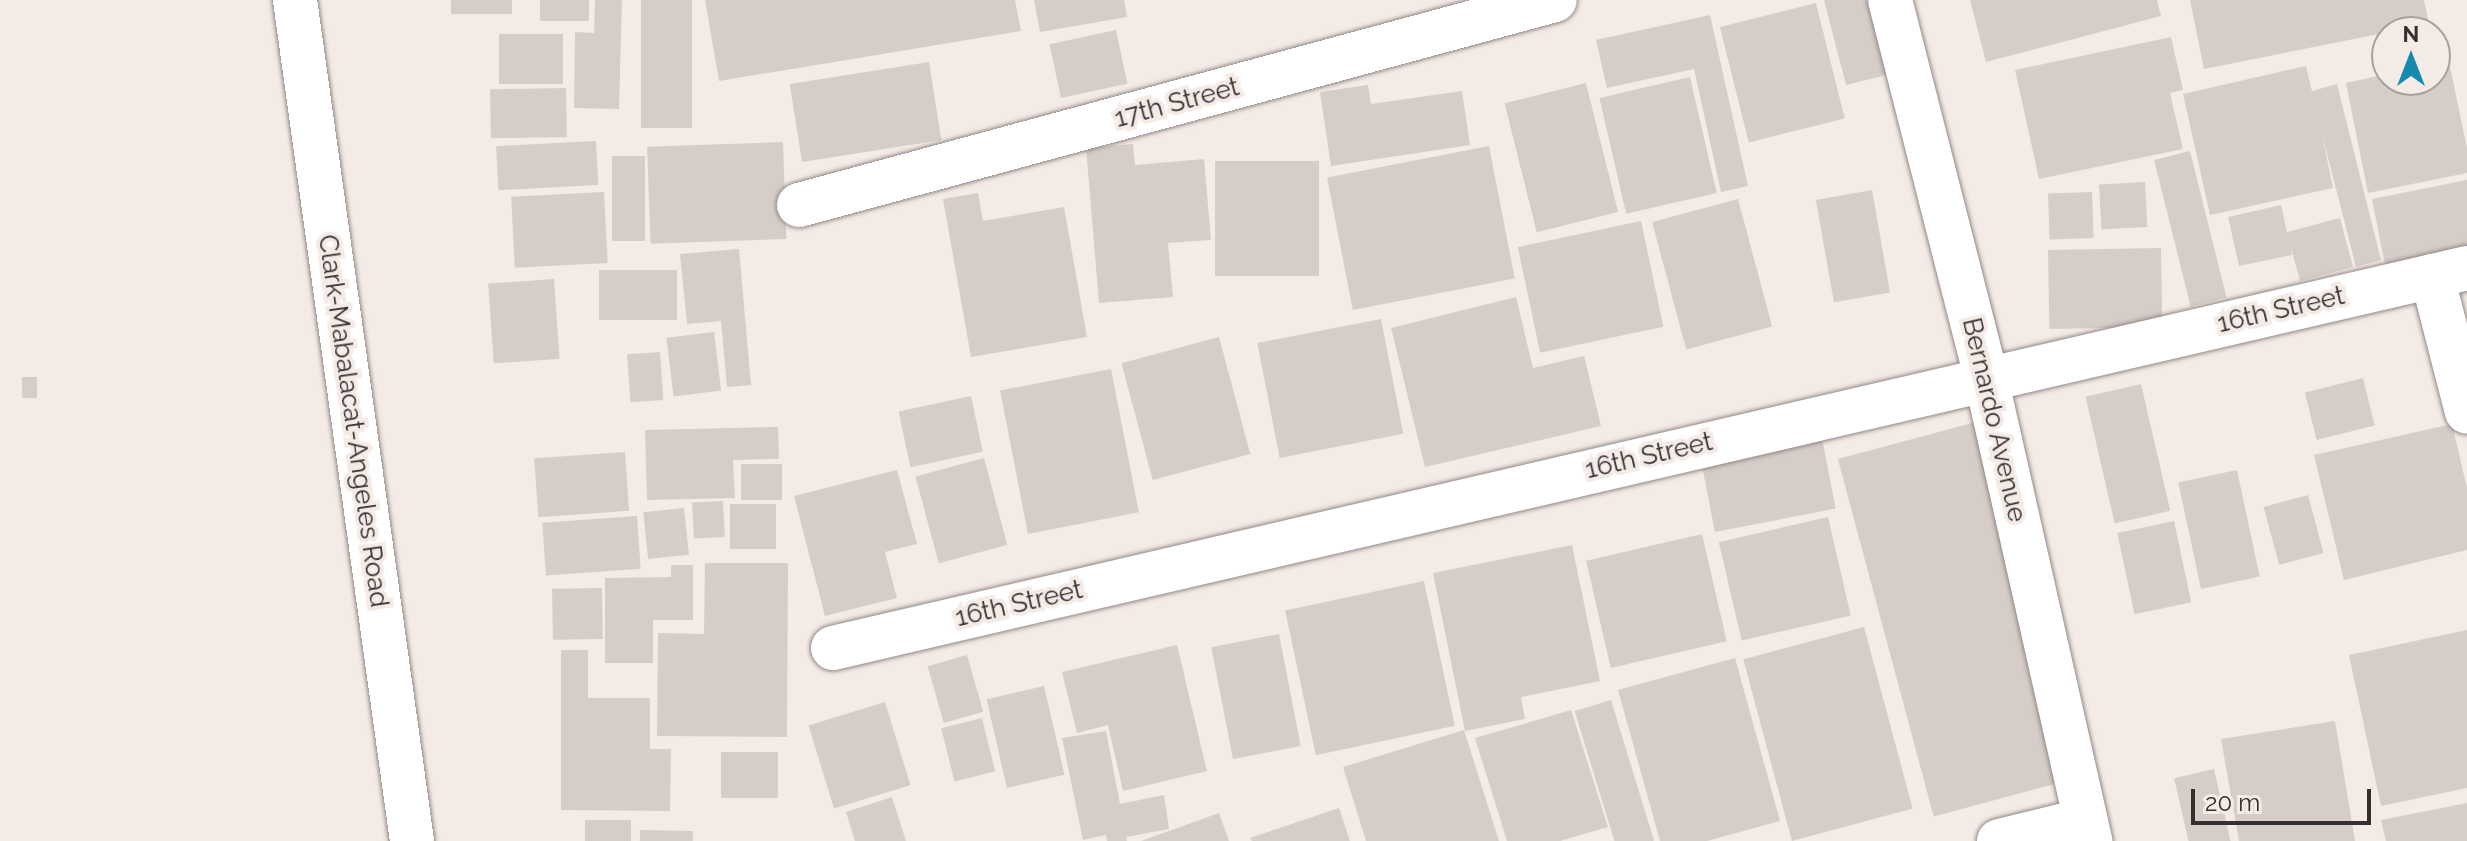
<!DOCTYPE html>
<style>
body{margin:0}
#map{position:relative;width:2467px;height:841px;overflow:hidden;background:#f4ebe7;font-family:Raleway,sans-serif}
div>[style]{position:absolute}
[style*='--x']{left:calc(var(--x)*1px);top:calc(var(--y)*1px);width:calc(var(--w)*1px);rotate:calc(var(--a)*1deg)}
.building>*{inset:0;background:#d6cdc9;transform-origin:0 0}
.roads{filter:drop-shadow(0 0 2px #928986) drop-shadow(0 0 2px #928986)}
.street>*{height:44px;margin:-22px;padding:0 22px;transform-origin:22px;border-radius:22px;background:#fff}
.secondary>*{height:44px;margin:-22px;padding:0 22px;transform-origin:22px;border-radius:22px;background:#fff}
span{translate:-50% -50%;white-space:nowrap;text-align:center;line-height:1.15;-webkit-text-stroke:8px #f4ebe7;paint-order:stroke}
.street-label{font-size:26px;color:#34302f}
.north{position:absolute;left:2371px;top:16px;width:80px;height:80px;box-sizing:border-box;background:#f4ebe7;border:2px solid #a7a09d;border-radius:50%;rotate:0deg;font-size:22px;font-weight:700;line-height:32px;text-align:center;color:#34302f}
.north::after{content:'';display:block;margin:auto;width:28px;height:36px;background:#168aae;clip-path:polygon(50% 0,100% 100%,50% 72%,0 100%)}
.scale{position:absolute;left:2191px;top:789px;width:180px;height:36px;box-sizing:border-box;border:4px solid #34302f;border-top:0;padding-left:10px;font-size:24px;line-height:28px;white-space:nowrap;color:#34302f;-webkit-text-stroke:6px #f4ebe7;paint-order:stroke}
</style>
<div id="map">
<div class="building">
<div style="left:451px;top:0;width:61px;height:14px"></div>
<div style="left:540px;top:0;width:49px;height:21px"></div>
<div style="clip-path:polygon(595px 0,622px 0,619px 109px,574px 108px,575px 32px,594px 33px)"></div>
<div style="left:641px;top:0;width:51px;height:128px"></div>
<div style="clip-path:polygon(705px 0,1015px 0,1021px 31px,719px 81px)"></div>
<div style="clip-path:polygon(1034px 0,1124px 0,1127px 17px,1040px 32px)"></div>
<div style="clip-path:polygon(1824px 0,1881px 0,1899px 72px,1846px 85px)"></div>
<div style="clip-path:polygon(1970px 0,2157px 0,2161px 16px,1986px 62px)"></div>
<div style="clip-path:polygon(2190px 0,2424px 0,2429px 24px,2204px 69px)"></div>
<div style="left:1816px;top:3px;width:119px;height:99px;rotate:76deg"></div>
<div style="clip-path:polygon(1710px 15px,1748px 186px,1721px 192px,1694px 69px,1607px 88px,1596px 40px)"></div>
<div style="left:1116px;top:30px;width:55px;height:68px;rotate:78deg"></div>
<div style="left:499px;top:34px;width:64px;height:50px"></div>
<div style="clip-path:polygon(2171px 37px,2183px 90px,2170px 93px,2183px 149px,2039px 179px,2015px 70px)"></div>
<div style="left:929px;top:62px;width:79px;height:141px;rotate:81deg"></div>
<div style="clip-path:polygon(2449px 62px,2467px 148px,2467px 173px,2368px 193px,2346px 83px,2387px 74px,2387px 80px,2435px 80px,2435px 65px)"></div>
<div style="clip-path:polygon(2306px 66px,2312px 91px,2337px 84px,2381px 260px,2356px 267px,2322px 134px,2333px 188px,2210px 215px,2183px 94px)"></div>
<div style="left:1690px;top:77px;width:119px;height:93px;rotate:77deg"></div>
<div style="left:1586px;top:83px;width:133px;height:84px;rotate:76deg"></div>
<div style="clip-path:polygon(1368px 85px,1371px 104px,1462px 91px,1470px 145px,1331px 166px,1320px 92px)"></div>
<div style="left:566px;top:88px;width:49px;height:76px;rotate:89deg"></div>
<div style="left:596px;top:141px;width:44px;height:100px;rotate:87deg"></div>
<div style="left:783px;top:142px;width:97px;height:136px;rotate:88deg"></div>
<div style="clip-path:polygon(1133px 144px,1135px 165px,1204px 159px,1211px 240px,1168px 243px,1173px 297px,1099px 303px,1086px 148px)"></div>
<div style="left:1489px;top:146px;width:135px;height:165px;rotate:79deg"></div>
<div style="left:2190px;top:151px;width:151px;height:37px;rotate:76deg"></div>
<div style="left:612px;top:156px;width:33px;height:85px"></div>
<div style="left:1319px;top:161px;width:115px;height:104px;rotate:90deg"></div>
<div style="clip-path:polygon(2467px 180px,2467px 248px,2385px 265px,2372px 199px)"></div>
<div style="left:2145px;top:182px;width:45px;height:46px;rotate:87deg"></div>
<div style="left:1872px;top:190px;width:104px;height:57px;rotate:80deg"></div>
<div style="left:604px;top:192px;width:71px;height:93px;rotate:87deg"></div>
<div style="left:2092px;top:192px;width:46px;height:44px;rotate:88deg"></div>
<div style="clip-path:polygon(978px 193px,983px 221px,1064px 207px,1087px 337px,971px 357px,943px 199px)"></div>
<div style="left:1738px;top:199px;width:132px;height:89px;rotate:75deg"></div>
<div style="clip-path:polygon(2281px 205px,2287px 232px,2340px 218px,2353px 267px,2300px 281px,2290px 244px,2292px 255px,2239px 266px,2228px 217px)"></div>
<div style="left:1641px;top:221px;width:108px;height:126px;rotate:78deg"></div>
<div style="left:2161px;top:248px;width:79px;height:113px;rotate:89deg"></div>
<div style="clip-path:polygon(739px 249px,751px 385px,727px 387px,721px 321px,687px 324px,680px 254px)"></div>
<div style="left:599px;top:270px;width:78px;height:50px"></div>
<div style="left:554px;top:279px;width:80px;height:66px;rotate:86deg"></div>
<div style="clip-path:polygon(1516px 297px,1533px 368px,1584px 356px,1601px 426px,1425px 467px,1391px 328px)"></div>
<div style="left:1381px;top:319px;width:117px;height:126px;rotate:79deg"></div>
<div style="left:714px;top:332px;width:59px;height:48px;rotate:83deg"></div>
<div style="left:1219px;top:337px;width:121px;height:101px;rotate:75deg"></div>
<div style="left:660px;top:352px;width:48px;height:33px;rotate:86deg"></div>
<div style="left:1111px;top:369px;width:146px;height:113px;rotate:79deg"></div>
<div style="left:22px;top:377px;width:15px;height:21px"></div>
<div style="left:2363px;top:378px;width:49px;height:60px;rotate:76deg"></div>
<div style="left:2141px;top:384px;width:130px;height:57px;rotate:77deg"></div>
<div style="left:971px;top:396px;width:57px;height:74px;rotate:78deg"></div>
<div style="left:1976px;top:422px;width:370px;height:143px;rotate:75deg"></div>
<div style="clip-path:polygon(2452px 424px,2467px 488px,2467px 550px,2344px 580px,2314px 455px)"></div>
<div style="clip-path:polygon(778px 427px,779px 459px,733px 460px,735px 498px,647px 500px,645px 430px)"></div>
<div style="left:1821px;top:433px;width:77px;height:123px;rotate:79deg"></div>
<div style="left:625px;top:452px;width:59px;height:91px;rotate:86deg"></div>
<div style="left:984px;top:458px;width:90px;height:71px;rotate:75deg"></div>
<div style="left:741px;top:464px;width:41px;height:36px"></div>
<div style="clip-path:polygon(897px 470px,917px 544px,885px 552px,897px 598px,825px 616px,794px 496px)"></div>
<div style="left:2237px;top:470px;width:109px;height:60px;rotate:78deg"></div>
<div style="left:2308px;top:495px;width:60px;height:46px;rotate:75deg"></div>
<div style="left:723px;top:501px;width:36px;height:31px;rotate:87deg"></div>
<div style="left:730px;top:504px;width:46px;height:45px"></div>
<div style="left:684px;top:508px;width:47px;height:41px;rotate:84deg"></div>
<div style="left:637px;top:516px;width:53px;height:95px;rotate:86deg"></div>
<div style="left:1828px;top:517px;width:101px;height:112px;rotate:77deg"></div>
<div style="left:2174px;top:521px;width:83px;height:58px;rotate:78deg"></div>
<div style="left:1702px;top:534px;width:110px;height:119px;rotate:77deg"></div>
<div style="clip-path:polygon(1572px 545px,1600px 681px,1521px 697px,1525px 719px,1465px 731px,1433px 573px)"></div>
<div style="clip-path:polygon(705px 563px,788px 563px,787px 737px,657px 736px,658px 633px,704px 634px)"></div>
<div style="clip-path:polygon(671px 565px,693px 565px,693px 620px,653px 620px,653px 663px,605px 663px,605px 578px,671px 577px)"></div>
<div style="left:1424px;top:581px;width:148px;height:142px;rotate:78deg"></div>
<div style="left:602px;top:588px;width:51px;height:50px;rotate:89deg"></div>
<div style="left:1864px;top:627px;width:188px;height:125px;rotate:75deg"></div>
<div style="clip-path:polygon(2467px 630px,2467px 788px,2381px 806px,2349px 655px)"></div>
<div style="left:1279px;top:634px;width:114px;height:69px;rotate:79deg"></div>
<div style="clip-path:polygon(1177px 645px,1207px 771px,1123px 791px,1108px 725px,1077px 733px,1062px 672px)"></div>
<div style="clip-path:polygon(561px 650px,588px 650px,588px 698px,650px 698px,650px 749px,671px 749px,670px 811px,561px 810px)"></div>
<div style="left:967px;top:655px;width:59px;height:41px;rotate:74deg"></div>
<div style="clip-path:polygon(1735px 658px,1780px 821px,1707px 841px,1660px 841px,1618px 690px)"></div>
<div style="left:1044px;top:686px;width:91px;height:59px;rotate:77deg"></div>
<div style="left:1611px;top:700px;width:147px;height:38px;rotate:73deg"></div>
<div style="left:885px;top:702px;width:87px;height:80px;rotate:73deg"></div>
<div style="clip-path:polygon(1571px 710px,1608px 827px,1560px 841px,1507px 841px,1475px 738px)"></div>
<div style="left:982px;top:718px;width:55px;height:42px;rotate:76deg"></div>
<div style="clip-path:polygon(2335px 721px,2355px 841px,2239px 841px,2221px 739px)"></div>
<div style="clip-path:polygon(1464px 730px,1499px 841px,1366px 841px,1343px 767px)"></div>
<div style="clip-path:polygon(1106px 731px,1120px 804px,1164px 795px,1169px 829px,1126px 837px,1127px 841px,1107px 841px,1106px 835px,1083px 840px,1062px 738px)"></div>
<div style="left:721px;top:752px;width:57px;height:46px"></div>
<div style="left:2214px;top:769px;width:74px;height:41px;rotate:77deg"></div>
<div style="clip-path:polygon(892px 797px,906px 841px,855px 841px,846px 812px)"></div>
<div style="clip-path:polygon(2467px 803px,2467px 841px,2386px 841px,2381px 820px)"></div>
<div style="clip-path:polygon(1339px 808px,1350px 841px,1252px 841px,1250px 838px)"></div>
<div style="clip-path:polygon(1219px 813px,1229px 841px,1141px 841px)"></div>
<div style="left:585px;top:820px;width:46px;height:21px"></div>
<div style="left:640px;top:830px;width:53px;height:11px;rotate:1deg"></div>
</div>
<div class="roads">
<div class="street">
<div style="--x:1890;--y:0;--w:390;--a:75.7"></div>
<div style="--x:1986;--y:378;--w:475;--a:77.3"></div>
<div style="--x:799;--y:205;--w:783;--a:-15.17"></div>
<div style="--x:2432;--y:276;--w:140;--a:75.6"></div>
<div style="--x:833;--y:648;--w:1678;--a:-13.09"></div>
<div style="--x:1999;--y:841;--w:89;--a:-13.7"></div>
</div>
<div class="secondary">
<div style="--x:295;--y:0;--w:849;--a:82.08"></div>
</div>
</div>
<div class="street-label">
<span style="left:1177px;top:103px;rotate:-15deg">17th Street</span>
<span style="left:2281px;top:310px;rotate:-13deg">16th Street</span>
<span style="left:1994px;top:420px;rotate:77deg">Bernardo Avenue</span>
<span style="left:353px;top:421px;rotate:82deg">Clark-Mabalacat-Angeles Road</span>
<span style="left:1649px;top:456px;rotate:-13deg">16th Street</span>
<span style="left:1019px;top:604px;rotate:-13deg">16th Street</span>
</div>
<div class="north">N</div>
<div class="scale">20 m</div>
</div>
